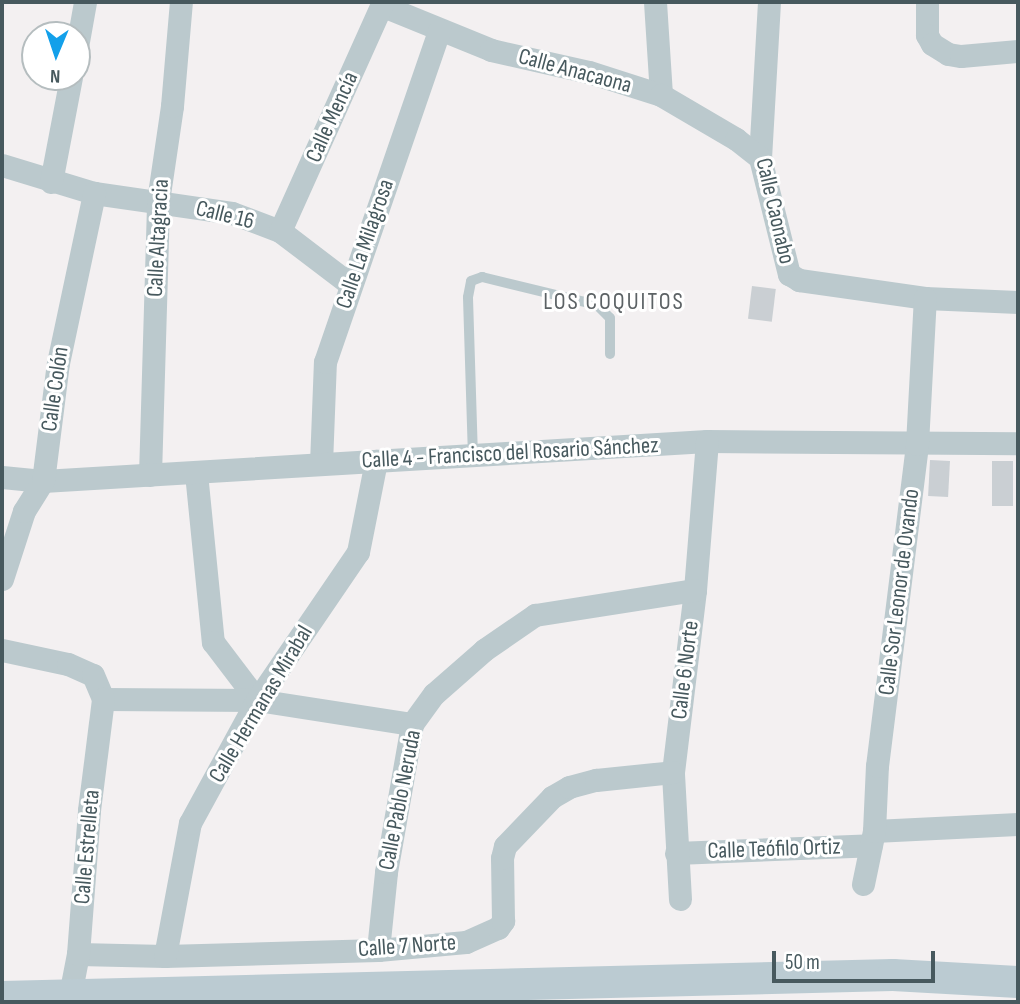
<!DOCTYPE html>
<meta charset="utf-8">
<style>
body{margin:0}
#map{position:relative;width:1020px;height:1004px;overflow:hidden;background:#f3f0f1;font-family:"Sofia Sans Condensed",sans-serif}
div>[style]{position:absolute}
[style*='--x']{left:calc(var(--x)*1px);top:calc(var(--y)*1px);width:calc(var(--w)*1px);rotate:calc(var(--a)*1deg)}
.building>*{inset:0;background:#cacfd3;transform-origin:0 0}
.lane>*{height:10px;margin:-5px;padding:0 5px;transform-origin:5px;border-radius:5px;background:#bbc9cd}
.street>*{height:23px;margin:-11.5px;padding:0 11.5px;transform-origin:11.5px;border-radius:11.5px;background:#bbc9cd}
.secondary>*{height:32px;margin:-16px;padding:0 16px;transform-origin:16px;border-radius:16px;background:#bbcbd2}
span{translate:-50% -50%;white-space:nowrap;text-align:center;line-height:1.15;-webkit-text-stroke:6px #fff;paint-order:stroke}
.street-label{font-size:23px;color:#47595e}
.neighbourhood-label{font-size:24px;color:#5c6265;letter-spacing:2px}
.frame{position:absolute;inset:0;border:4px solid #47595e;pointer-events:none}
.north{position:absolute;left:21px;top:21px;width:70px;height:70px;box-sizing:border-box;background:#fff;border:2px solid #b5bdbf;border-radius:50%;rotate:182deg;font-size:19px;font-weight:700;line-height:28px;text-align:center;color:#47595e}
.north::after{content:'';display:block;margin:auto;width:24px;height:32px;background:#13a0ea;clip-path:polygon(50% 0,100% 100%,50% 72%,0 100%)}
.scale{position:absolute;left:772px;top:951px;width:163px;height:32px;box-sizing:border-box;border:4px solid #47595e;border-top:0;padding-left:9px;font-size:21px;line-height:24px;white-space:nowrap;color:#47595e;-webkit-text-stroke:5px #fff;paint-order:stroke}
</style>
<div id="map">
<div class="building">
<div style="left:752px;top:286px;width:24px;height:33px;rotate:7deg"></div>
<div style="left:930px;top:460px;width:20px;height:36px;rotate:3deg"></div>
<div style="left:992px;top:461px;width:21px;height:45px"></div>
</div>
<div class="lane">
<div style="--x:473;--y:457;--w:160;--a:-91.8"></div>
<div style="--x:468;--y:297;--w:16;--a:-79"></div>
<div style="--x:471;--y:281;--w:12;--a:-20"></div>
<div style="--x:482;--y:277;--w:118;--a:13.7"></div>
<div style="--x:597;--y:305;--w:18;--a:45"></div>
<div style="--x:610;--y:318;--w:36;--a:90"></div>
</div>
<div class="street">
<div style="--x:655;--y:2;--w:93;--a:86.3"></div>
<div style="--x:769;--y:2;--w:156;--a:93.3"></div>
<div style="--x:760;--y:158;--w:120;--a:76"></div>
<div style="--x:789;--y:274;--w:12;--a:31"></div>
<div style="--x:799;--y:280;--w:127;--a:8.1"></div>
<div style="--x:925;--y:298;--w:93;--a:2.5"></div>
<div style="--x:927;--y:2;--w:33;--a:90"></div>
<div style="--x:927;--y:35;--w:10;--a:61"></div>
<div style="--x:932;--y:44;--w:19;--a:32"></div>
<div style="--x:948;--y:54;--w:13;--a:9"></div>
<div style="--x:961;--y:56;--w:57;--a:-5"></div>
<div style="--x:381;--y:5;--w:119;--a:22.2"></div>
<div style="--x:491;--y:50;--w:100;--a:12.7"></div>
<div style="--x:589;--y:72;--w:76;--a:17.7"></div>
<div style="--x:661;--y:95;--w:87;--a:30.4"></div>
<div style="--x:736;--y:139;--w:31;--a:38"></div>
<div style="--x:77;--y:47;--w:46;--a:-79.9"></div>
<div style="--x:2;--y:165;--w:96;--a:16.9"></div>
<div style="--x:94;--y:193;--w:139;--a:8.2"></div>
<div style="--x:232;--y:213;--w:51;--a:20.6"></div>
<div style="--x:280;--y:231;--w:89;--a:37.3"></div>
<div style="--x:51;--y:182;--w:107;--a:-79.2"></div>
<div style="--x:280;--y:231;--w:251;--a:-65.8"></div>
<div style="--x:321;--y:464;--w:102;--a:-87.8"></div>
<div style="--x:325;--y:362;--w:351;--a:-71"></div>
<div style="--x:196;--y:473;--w:170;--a:84.3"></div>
<div style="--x:213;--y:642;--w:73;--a:52.8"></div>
<div style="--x:150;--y:475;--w:274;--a:-88.3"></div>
<div style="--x:158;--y:201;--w:96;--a:-81.6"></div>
<div style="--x:172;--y:106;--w:104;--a:-85.1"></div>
<div style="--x:2;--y:477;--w:41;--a:5.6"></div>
<div style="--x:43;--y:481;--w:665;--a:-3.45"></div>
<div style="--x:707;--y:441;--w:311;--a:0.4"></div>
<div style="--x:2;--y:579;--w:71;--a:-72.1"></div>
<div style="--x:24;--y:511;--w:36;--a:-58"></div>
<div style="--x:43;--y:481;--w:119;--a:-82.8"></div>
<div style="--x:58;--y:363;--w:174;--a:-78"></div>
<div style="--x:2;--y:650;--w:67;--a:12"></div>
<div style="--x:68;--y:664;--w:27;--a:24"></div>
<div style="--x:93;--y:675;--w:26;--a:67"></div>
<div style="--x:103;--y:699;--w:154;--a:0.4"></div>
<div style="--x:257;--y:700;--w:157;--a:8.8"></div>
<div style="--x:874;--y:831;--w:144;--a:-2.8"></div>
<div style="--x:676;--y:853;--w:195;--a:-2.3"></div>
<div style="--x:863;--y:884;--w:54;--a:-78.3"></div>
<div style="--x:874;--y:831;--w:65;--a:-87.4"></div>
<div style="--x:877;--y:766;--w:324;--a:-82.9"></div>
<div style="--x:917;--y:444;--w:146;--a:-86.9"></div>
<div style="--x:680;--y:899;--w:127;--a:-93.2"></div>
<div style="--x:673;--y:772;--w:183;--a:-83.1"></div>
<div style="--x:695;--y:590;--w:149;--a:-85.4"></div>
<div style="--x:378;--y:950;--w:78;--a:-84.1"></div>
<div style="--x:386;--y:872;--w:150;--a:-80"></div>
<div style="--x:412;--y:724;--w:37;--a:-54"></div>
<div style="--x:434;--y:694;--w:67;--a:-41.3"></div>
<div style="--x:484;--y:650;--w:62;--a:-34.5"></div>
<div style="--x:535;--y:615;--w:162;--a:-8.9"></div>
<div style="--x:78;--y:954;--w:87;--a:1.3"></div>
<div style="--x:165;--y:956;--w:213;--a:-1.6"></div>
<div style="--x:378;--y:950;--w:88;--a:-5.2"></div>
<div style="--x:466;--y:942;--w:35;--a:-24"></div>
<div style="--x:498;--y:928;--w:9;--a:-54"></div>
<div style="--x:503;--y:921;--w:63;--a:-90.9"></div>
<div style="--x:502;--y:858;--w:12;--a:-76"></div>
<div style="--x:505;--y:846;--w:68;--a:-46.2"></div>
<div style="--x:552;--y:797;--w:20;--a:-30"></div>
<div style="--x:569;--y:787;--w:28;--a:-15"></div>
<div style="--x:596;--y:780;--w:77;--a:-5.9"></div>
<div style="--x:165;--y:956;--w:135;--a:-79.4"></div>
<div style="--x:190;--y:823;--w:140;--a:-61.4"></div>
<div style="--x:257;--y:700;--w:179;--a:-55.7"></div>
<div style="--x:358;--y:552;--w:93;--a:-78.8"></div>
<div style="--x:70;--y:995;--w:42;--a:-79"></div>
<div style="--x:78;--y:954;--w:144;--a:-85.6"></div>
<div style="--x:89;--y:810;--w:112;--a:-82.8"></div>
</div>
<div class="secondary">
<div style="--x:2;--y:997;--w:891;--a:-1.41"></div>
<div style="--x:893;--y:975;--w:125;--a:3.2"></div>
</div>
<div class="street-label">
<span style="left:575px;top:71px;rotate:15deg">Calle Anacaona</span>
<span style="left:332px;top:117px;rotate:-66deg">Calle Mencía</span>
<span style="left:775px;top:211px;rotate:77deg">Calle Caonabo</span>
<span style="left:225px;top:215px;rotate:14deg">Calle 16</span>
<span style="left:158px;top:238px;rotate:-87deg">Calle Altagracia</span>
<span style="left:365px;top:244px;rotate:-71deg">Calle La Milagrosa</span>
<span style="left:55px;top:389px;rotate:-82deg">Calle Colón</span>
<span style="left:510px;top:453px;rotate:-3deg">Calle 4 - Francisco del Rosario Sánchez</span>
<span style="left:899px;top:592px;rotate:-83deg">Calle Sor Leonor de Ovando</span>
<span style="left:685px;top:670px;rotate:-83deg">Calle 6 Norte</span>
<span style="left:261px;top:704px;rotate:-59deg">Calle Hermanas Mirabal</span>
<span style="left:400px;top:800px;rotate:-79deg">Calle Pablo Neruda</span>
<span style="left:87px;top:847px;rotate:-85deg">Calle Estrelleta</span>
<span style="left:774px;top:849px;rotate:-2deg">Calle Teófilo Ortiz</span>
<span style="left:407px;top:946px;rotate:-4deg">Calle 7 Norte</span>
</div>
<div class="neighbourhood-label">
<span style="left:614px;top:302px">LOS COQUITOS</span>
</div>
<div class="frame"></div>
<div class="north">N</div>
<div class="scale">50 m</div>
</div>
